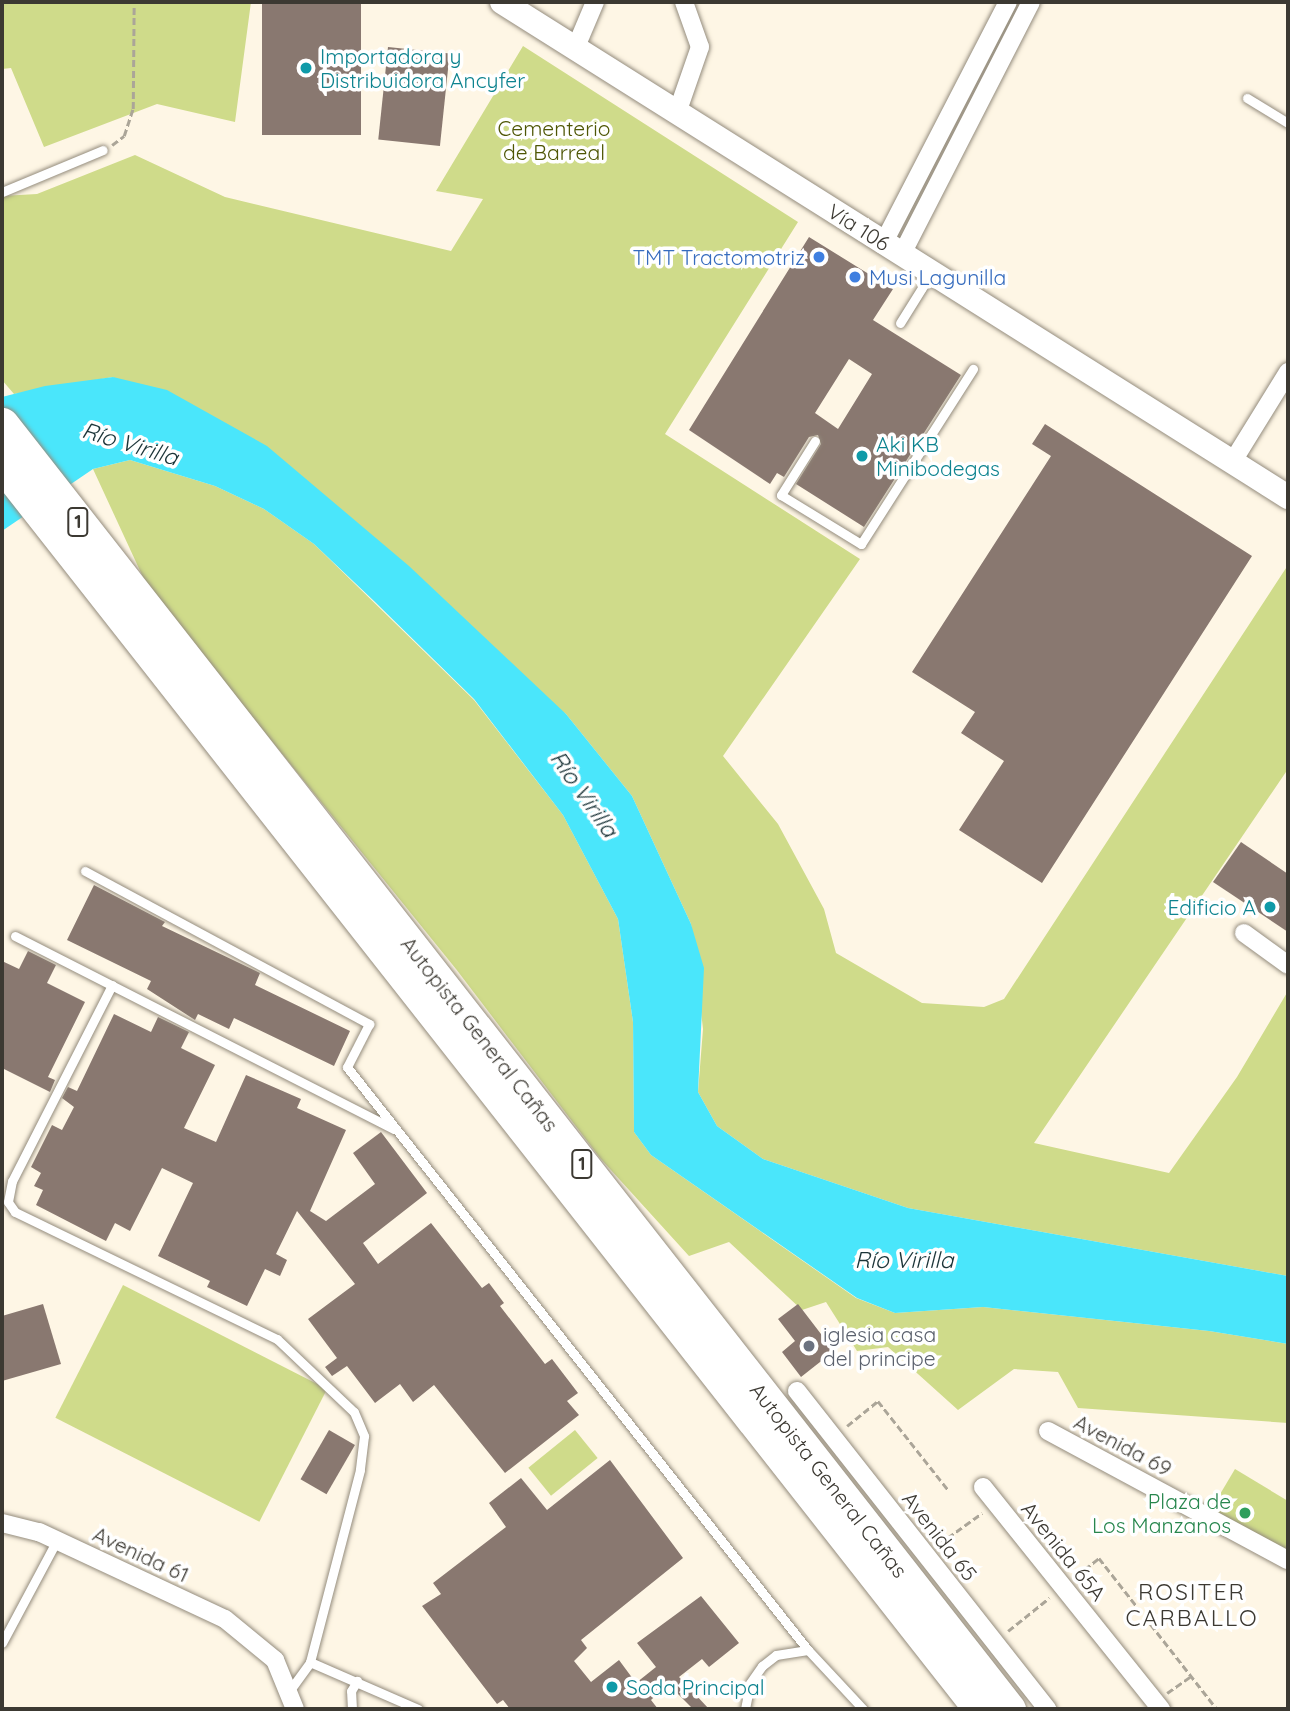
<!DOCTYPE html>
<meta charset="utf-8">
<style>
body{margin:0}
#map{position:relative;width:1290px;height:1711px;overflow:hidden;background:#fef6e5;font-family:Quicksand,sans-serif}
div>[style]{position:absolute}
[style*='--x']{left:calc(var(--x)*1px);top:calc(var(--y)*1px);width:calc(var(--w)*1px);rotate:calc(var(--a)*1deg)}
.green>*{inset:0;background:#cfdb8a;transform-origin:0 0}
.water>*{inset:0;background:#4ae6fb}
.building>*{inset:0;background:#897870;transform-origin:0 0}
.path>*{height:2.5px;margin-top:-1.25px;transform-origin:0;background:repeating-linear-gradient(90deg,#aba598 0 7px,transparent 0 10.5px)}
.roads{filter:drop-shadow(0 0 2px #948c7d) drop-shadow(0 0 2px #948c7d)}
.lane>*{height:9px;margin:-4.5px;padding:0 4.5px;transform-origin:4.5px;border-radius:4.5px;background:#fff}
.street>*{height:18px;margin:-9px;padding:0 9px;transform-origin:9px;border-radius:9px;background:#fff}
.secondary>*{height:24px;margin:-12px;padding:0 12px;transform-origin:12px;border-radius:12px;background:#fff}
.highway>*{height:33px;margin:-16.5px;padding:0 16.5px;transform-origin:16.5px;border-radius:16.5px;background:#fff}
.dots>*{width:19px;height:19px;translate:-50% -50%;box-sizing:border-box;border:4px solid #fff;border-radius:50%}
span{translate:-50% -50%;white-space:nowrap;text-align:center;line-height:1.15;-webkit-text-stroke:7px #fff;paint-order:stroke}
.shield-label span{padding:2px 5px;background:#fff;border:2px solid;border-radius:5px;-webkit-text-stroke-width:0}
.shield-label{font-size:19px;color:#3c3932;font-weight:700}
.culture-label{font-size:21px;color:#0d838f}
.left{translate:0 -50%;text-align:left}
.right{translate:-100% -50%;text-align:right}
.park-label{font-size:21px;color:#4e5605}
.street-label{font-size:21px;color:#3c3932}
.shop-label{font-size:21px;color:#366cbe}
.worship-label{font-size:21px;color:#5b616d}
.leisure-label{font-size:21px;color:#27864d}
.water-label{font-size:23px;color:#1b3438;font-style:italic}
.neighbourhood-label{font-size:23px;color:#3c3932;letter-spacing:2px}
.frame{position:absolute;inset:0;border:4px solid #3c3932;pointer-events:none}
</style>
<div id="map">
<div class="green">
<div style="clip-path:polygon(2px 2px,251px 2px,235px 122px,157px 104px,44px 147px,11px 68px,2px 69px)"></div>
<div style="clip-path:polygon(523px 46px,798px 222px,665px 434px,860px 559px,723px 756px,778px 824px,824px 909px,836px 953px,922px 1003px,984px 1007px,1004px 999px,1288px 565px,1288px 769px,1034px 1143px,1169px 1173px,1237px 1077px,1288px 991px,1288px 1276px,908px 1208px,763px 1159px,717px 1126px,698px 1092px,703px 1029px,691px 924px,632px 796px,566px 714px,113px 377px,14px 394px,2px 380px,2px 196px,37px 194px,135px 155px,225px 197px,451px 251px,483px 199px,436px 191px)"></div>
<div style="clip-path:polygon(130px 460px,215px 486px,264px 509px,314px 544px,474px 700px,563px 815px,618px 919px,633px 1022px,634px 1132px,651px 1155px,856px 1298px,895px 1313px,983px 1307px,1209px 1331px,1288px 1344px,1288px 1423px,1078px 1408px,1058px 1372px,1014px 1369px,958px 1410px,888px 1347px,857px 1351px,826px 1302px,802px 1310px,729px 1242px,689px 1256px,600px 1158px,456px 969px,148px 588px,93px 469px)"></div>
<div style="left:123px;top:1285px;width:229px;height:149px;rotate:27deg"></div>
<div style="left:575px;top:1430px;width:36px;height:60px;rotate:51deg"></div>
<div style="clip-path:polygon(1235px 1469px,1288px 1501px,1288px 1555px,1210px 1511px)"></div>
</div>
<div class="water">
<div style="clip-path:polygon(113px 377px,167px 390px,267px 446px,409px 566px,566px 714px,632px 796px,691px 924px,704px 968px,698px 1092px,717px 1126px,763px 1159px,908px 1208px,1288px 1276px,1288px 1344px,1209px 1331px,983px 1307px,895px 1313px,857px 1298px,651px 1155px,634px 1132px,633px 1022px,618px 919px,563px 815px,474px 699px,374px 601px,314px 544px,264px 509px,215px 486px,130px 460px,93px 469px,2px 531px,2px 397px,45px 386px)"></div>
</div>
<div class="building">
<div style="left:262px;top:2px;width:99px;height:133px"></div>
<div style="left:388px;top:47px;width:62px;height:93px;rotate:6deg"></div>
<div style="clip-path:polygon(evenodd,809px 237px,893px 289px,873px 320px,961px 375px,864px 527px,796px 484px,821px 444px,818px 435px,809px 437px,784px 477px,777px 473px,770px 484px,689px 430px,809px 237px,849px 359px,872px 374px,838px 429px,815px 413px,849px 359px)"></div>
<div style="clip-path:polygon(1045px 424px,1252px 556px,1042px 883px,959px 830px,1004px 761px,961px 733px,975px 712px,912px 672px,1051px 456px,1032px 444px)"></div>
<div style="clip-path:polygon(1241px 842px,1288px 874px,1288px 932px,1213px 882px)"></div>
<div style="clip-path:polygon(94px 885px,165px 922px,162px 926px,260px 973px,255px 985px,350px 1031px,334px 1066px,234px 1018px,229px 1029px,198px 1014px,195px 1020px,147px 989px,151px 981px,67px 940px)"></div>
<div style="clip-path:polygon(28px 951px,56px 965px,47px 983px,85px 1002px,48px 1077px,55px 1080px,50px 1092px,2px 1068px,2px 961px,19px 969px)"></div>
<div style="clip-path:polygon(114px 1014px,151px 1032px,158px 1017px,189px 1032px,181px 1048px,215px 1065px,184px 1128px,216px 1142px,246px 1075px,301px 1099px,297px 1108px,346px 1130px,310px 1211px,326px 1221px,375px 1184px,353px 1153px,381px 1132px,427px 1193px,363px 1243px,378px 1264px,431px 1223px,482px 1288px,489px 1283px,504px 1303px,500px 1306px,545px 1364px,552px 1359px,578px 1393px,567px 1401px,579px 1415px,505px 1473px,434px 1385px,413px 1402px,400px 1384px,375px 1403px,347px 1366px,332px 1376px,325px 1367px,337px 1358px,308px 1319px,355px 1284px,297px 1211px,276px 1254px,287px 1260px,280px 1276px,265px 1269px,247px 1306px,207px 1287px,210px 1281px,158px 1256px,193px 1183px,162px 1168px,130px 1231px,115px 1223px,106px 1241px,36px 1205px,43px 1190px,34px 1186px,41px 1173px,31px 1167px,52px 1125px,62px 1130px,74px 1107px,62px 1098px,68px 1087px,77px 1091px)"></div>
<div style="clip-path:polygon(43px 1304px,61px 1364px,2px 1381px,2px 1316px)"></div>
<div style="clip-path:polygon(798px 1304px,834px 1351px,801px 1377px,782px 1352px,795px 1341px,778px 1319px)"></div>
<div style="left:329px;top:1430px;width:30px;height:57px;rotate:30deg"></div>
<div style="clip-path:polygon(610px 1460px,683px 1558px,581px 1640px,587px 1648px,574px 1661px,591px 1682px,619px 1660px,636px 1683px,656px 1667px,637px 1643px,701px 1596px,739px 1643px,709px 1667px,702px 1659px,679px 1677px,709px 1709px,693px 1709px,668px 1684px,651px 1700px,658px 1709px,510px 1709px,503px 1700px,497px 1704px,422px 1606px,441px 1594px,433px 1583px,506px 1527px,489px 1503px,521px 1478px,547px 1510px)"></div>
</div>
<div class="path">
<div style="--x:112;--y:145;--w:15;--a:-37"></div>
<div style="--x:124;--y:136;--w:28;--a:-72"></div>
<div style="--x:133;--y:109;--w:107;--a:-89.5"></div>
<div style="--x:847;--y:1426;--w:40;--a:-39"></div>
<div style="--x:878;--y:1401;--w:115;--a:51.7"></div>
<div style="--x:939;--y:1544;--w:53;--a:-35.8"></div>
<div style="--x:1076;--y:1576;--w:29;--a:-38"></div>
<div style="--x:1099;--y:1558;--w:192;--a:52"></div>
<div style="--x:1008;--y:1631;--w:53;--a:-38.8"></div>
<div style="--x:1167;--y:1693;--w:28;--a:-35"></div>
</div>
<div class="roads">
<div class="lane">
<div style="--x:1247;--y:98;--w:48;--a:31.4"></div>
<div style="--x:2;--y:192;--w:109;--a:-22.6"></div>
<div style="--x:900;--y:323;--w:57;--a:-58"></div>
<div style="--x:815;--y:441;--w:64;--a:122.2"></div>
<div style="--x:781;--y:495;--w:94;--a:31.5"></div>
<div style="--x:861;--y:544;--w:208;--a:-57.4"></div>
<div style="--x:85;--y:871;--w:323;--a:28.3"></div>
<div style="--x:369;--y:1024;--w:48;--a:117.1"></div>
<div style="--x:347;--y:1067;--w:743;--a:51.67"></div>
<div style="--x:808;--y:1650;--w:81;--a:47"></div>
<div style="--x:15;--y:936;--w:425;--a:27"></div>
<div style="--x:112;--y:985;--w:220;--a:117"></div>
<div style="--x:12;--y:1181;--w:21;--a:101"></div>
<div style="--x:8;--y:1202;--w:12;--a:55"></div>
<div style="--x:15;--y:1212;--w:291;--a:25.9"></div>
<div style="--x:277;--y:1339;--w:106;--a:43.5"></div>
<div style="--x:354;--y:1412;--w:26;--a:67"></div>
<div style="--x:364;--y:1436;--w:34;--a:97"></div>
<div style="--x:360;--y:1470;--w:198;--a:104.6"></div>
<div style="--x:2;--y:1643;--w:117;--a:-61.9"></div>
<div style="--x:290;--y:1690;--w:34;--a:-54"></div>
<div style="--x:310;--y:1662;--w:118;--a:23.5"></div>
<div style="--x:352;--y:1709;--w:18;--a:-93"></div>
<div style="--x:351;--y:1691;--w:12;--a:-59"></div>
<div style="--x:745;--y:1709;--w:26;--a:-79"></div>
<div style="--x:750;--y:1683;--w:21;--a:-55"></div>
<div style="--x:762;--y:1666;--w:18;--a:-38"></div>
<div style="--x:776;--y:1655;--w:32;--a:-9"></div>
</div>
<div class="street">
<div style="--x:576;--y:47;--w:49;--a:-67.1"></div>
<div style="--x:677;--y:113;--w:70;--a:-70.8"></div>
<div style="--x:700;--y:47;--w:48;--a:-109.6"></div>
<div style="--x:884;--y:242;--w:270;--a:-62.7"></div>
<div style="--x:902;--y:254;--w:283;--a:-62.9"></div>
<div style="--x:1233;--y:461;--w:105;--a:-58.3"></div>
<div style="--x:1244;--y:933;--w:54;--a:36"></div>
<div style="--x:797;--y:1391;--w:405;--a:51.8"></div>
<div style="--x:1048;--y:1431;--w:272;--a:28.3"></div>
<div style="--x:983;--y:1487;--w:285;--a:51.3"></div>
<div style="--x:2;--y:1523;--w:38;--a:14"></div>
<div style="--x:39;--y:1532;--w:205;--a:25.1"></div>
<div style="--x:225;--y:1619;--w:65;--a:39.4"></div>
<div style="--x:275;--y:1660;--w:53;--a:67.8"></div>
</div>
<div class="secondary">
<div style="--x:502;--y:2;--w:929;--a:32.2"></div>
</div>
<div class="highway">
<div style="--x:2;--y:424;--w:1633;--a:51.92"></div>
<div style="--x:2;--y:464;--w:1583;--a:51.85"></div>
</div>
</div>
<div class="dots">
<div style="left:306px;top:68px;background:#0f9aa8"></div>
<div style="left:819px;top:257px;background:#3f7fe0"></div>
<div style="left:855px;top:277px;background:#3f7fe0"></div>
<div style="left:862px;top:456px;background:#0f9aa8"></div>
<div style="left:1270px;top:907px;background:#0f9aa8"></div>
<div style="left:809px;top:1346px;background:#6b7280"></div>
<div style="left:1245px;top:1513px;background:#2e9e5b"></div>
<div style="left:612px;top:1687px;background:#0f9aa8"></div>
</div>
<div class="shield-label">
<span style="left:78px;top:522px">1</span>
<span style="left:582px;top:1164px">1</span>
</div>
<div class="culture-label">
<span class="left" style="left:320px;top:68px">Importadora y<br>Distribuidora Ancyfer</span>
<span class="left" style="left:876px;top:456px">Aki KB<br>Minibodegas</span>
<span class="right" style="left:1256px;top:907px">Edificio A</span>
<span class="left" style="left:626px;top:1687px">Soda Principal</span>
</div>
<div class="park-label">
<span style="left:554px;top:140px">Cementerio<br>de Barreal</span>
</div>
<div class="street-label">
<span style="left:859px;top:227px;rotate:32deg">Vía 106</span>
<span style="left:480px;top:1034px;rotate:52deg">Autopista General Cañas</span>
<span style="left:1123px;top:1445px;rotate:28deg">Avenida 69</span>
<span style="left:829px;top:1480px;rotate:52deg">Autopista General Cañas</span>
<span style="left:940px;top:1536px;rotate:52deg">Avenida 65</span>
<span style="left:1064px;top:1551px;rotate:51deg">Avenida 65A</span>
<span style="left:141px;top:1554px;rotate:25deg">Avenida 61</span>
</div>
<div class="shop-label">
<span class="right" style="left:805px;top:257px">TMT Tractomotriz</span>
<span class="left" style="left:869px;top:277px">Musi Lagunilla</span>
</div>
<div class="worship-label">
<span class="left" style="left:823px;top:1346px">iglesia casa<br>del principe</span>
</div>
<div class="leisure-label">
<span class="right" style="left:1231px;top:1513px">Plaza de<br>Los Manzanos</span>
</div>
<div class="water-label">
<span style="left:130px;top:444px;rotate:17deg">Río Virilla</span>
<span style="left:584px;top:794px;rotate:55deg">Río Virilla</span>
<span style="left:904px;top:1260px">Río Virilla</span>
</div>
<div class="neighbourhood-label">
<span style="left:1192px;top:1605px">ROSITER<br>CARBALLO</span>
</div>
<div class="frame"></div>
</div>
